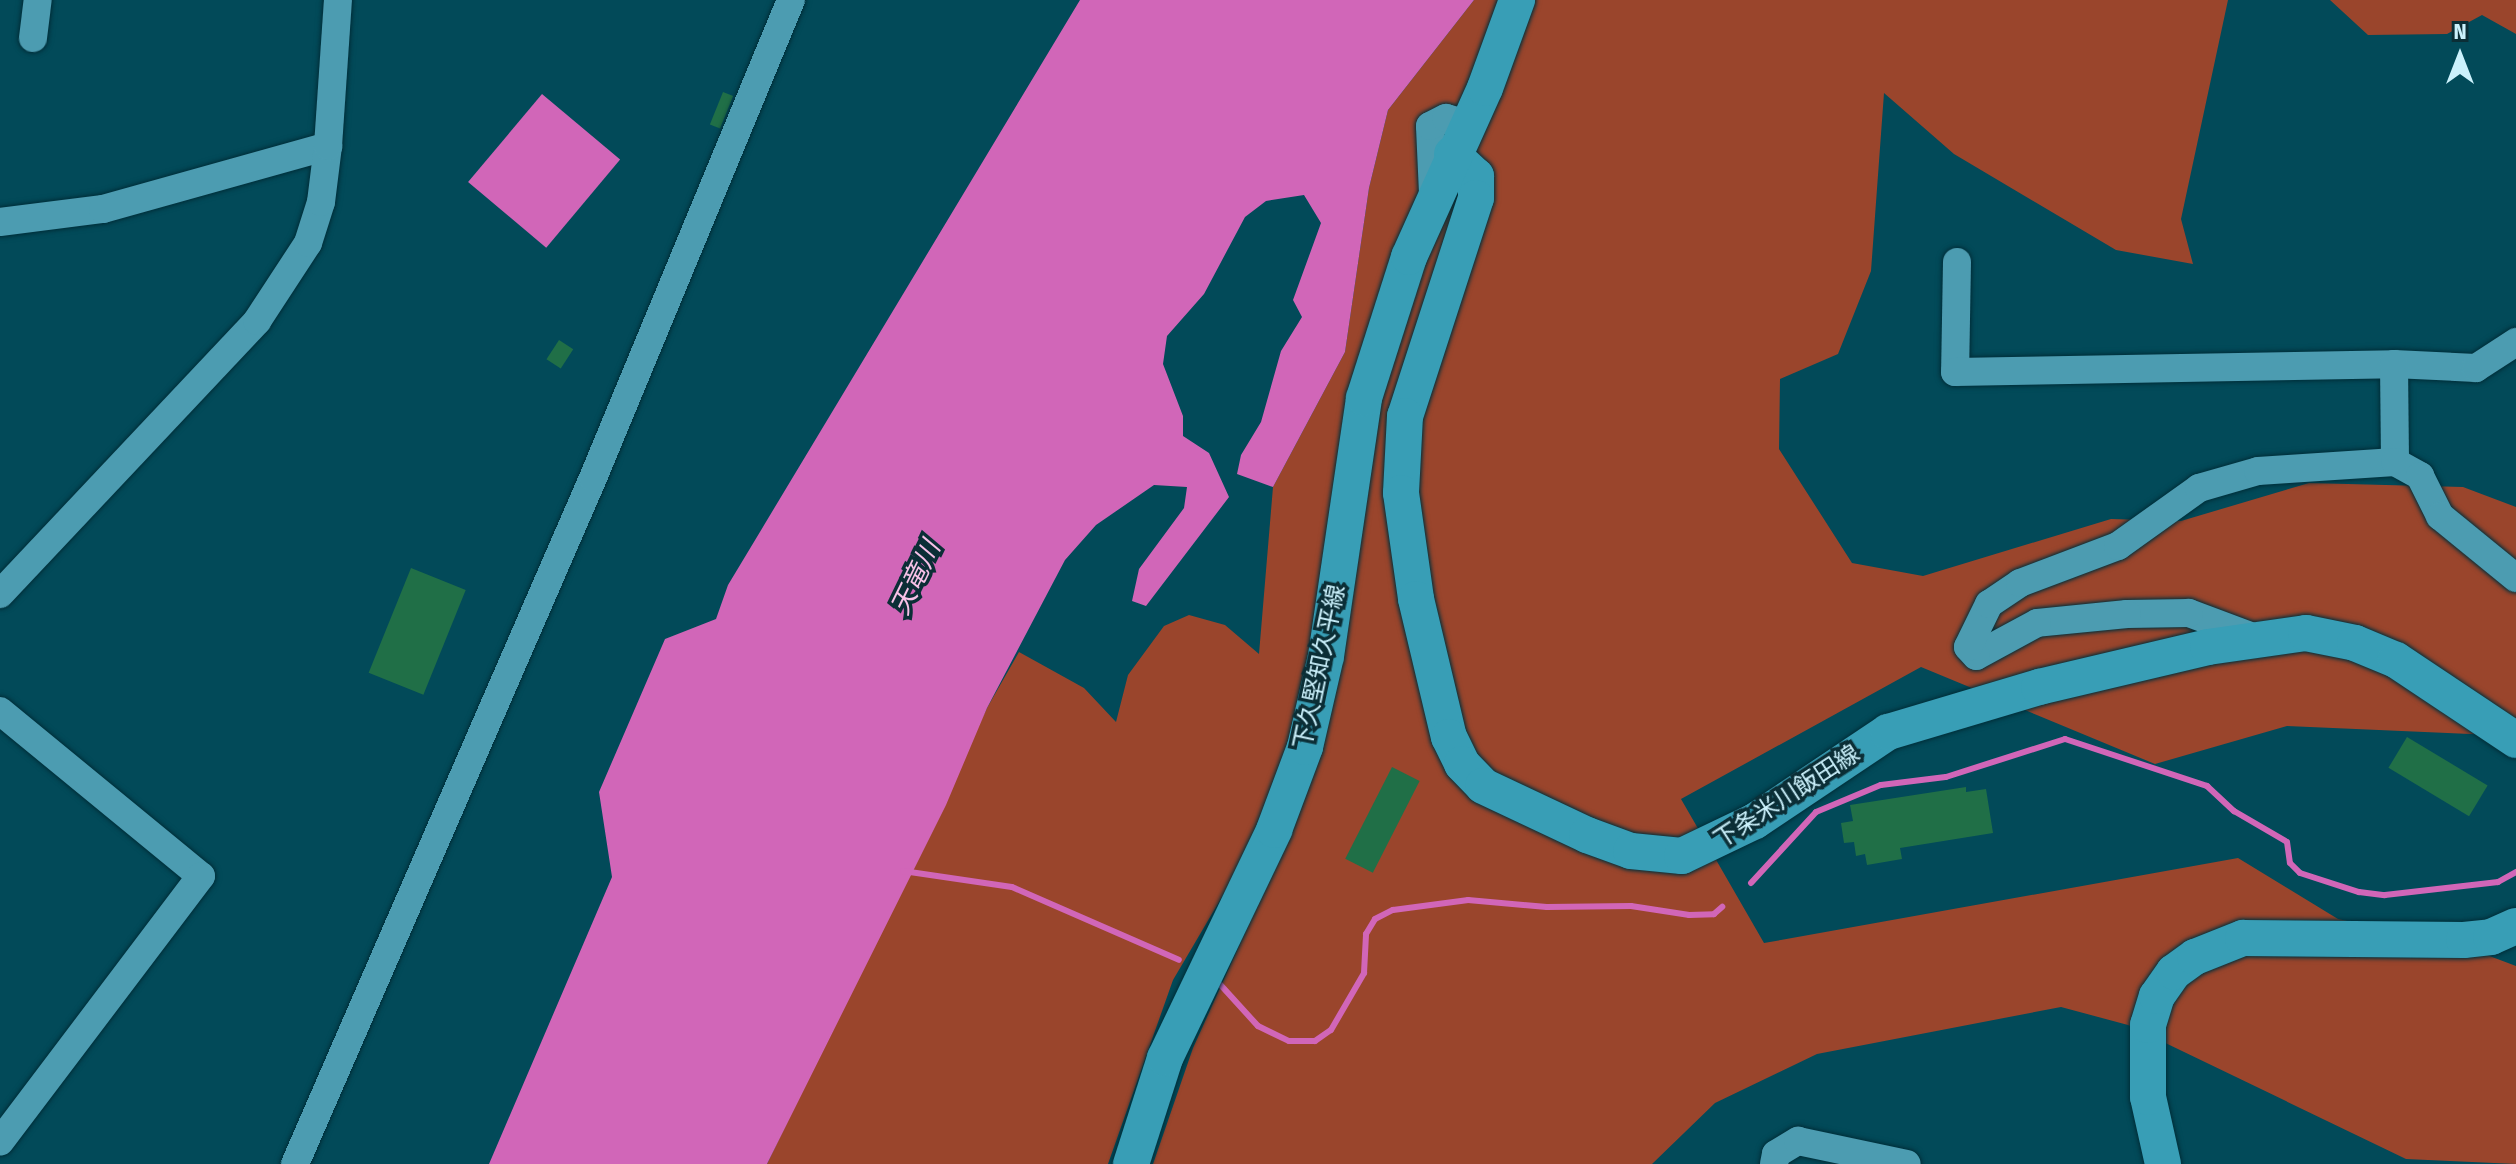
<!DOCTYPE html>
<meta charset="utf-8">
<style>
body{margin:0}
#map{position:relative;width:2516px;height:1164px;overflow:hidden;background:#024a59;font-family:"Fira Sans Condensed","Noto Sans JP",sans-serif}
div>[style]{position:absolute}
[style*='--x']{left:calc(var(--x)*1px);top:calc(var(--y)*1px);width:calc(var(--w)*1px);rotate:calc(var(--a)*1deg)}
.green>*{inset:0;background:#9a452c}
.water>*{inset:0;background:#d166b8;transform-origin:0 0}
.stream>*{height:6px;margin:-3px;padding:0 3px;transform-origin:3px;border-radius:3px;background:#d166b8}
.building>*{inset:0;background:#206f47;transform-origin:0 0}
.roads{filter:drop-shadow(0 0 2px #002e39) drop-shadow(0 0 2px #002e39)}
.minor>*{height:28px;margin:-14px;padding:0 14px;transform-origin:14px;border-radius:14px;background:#4c9cb1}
.major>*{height:36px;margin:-18px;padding:0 18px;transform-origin:18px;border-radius:18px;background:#389eb6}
span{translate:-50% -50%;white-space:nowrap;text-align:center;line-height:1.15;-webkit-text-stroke:7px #0b2e36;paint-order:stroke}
.street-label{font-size:24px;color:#cbf1fc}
.water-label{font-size:26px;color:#f8c2e8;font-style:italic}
.north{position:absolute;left:2420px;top:16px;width:80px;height:80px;-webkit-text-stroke:6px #0b2e36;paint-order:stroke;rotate:0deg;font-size:22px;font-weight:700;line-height:32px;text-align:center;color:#cbf1fc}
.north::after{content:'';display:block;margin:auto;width:28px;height:36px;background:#cbf1fc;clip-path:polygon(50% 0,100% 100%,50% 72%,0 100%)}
</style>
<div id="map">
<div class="green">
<div style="clip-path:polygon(1474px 0,2228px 0,2181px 219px,2193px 264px,2116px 250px,1954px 154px,1884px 93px,1871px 271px,1838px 354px,1780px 379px,1779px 449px,1852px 563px,1923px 576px,2111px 519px,2181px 521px,2309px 483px,2463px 487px,2516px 507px,2516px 736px,2287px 726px,2155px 764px,1921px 667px,1681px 799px,1764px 943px,2238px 858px,2338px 919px,2463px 946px,2516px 966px,2516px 1164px,2406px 1159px,2128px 1025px,2061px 1007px,1817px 1054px,1715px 1103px,1652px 1164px,1153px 1164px,1193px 1048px,1284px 846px,1239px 868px,1173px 980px,1108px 1164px,767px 1164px,987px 708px,1019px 652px,1084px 688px,1116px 722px,1128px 675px,1164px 626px,1189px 615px,1225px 625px,1259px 654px,1273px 487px,1345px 352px,1369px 188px,1388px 110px)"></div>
<div style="clip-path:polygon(2330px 0,2516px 0,2516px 34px,2482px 15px,2447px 34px,2368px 35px)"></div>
</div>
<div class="water">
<div style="clip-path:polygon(1080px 0,1474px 0,1388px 110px,1369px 188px,1345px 352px,1273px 487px,1237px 474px,1241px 455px,1261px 422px,1281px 351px,1302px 317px,1293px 300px,1321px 223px,1304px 195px,1266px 201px,1245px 217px,1204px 294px,1167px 336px,1163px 364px,1183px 416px,1183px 436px,1209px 453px,1229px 497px,1146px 606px,1132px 601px,1139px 569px,1184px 508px,1187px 487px,1154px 485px,1096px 525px,1065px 560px,987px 708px,946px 805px,767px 1164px,489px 1164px,612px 877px,599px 792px,665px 639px,716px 619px,728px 585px)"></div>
<div style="left:542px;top:94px;width:102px;height:115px;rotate:40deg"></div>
</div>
<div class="stream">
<div style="--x:903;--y:871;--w:110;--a:8.4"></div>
<div style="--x:1012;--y:887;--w:182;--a:23.6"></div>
<div style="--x:1751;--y:883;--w:96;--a:-47.5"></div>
<div style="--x:1816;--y:812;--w:70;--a:-22.6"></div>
<div style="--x:1881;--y:785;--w:65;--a:-7"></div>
<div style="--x:1946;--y:777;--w:125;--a:-17.7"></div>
<div style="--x:2065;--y:739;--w:150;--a:18.3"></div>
<div style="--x:2207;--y:786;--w:37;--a:43"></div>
<div style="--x:2234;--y:811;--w:61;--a:30.3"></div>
<div style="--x:2287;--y:842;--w:21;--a:82"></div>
<div style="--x:2290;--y:863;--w:14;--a:45"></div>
<div style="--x:2300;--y:873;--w:62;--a:17.9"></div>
<div style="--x:2359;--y:892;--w:26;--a:7"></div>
<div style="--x:2385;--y:895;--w:114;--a:-6.6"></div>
<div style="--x:2498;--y:882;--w:21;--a:-29"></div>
<div style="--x:1217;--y:981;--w:61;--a:47.7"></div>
<div style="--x:1258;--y:1026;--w:34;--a:26"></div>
<div style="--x:1289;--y:1041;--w:26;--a:0"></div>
<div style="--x:1315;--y:1041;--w:19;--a:-35"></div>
<div style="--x:1331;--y:1030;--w:66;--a:-59.9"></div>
<div style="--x:1364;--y:973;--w:39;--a:-87"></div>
<div style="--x:1366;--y:934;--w:17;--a:-59"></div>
<div style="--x:1375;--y:919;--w:20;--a:-27"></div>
<div style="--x:1393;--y:910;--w:76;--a:-7.6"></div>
<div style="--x:1468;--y:900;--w:79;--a:5.1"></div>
<div style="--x:1547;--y:907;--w:84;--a:-0.7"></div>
<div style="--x:1631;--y:906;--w:59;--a:8.8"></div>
<div style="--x:1689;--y:915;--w:25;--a:-2"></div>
<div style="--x:1714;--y:914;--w:11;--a:-41"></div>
</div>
<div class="building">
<div style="left:723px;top:92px;width:11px;height:35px;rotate:22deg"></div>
<div style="left:559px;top:340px;width:17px;height:23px;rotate:33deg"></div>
<div style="left:411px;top:568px;width:59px;height:113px;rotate:22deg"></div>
<div style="left:2407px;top:737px;width:94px;height:36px;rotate:31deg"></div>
<div style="left:1392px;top:767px;width:31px;height:103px;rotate:27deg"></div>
<div style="clip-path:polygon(1966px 787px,1966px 792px,1986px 789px,1993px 833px,1900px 848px,1902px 859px,1867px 865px,1865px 854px,1856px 856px,1854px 842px,1844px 843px,1841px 823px,1853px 821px,1850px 805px)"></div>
</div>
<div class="roads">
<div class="minor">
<div style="--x:33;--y:38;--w:38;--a:-83"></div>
<div style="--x:1433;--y:193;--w:67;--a:-92.6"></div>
<div style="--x:1430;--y:126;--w:18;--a:-27"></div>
<div style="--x:1446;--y:118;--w:23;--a:15"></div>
<div style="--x:0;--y:222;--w:104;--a:-7.2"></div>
<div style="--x:103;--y:209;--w:234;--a:-15.6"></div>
<div style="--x:1957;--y:262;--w:110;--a:91"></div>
<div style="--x:1955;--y:372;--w:439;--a:-1"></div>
<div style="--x:2394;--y:364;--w:82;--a:2.8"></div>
<div style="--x:2476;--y:368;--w:48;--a:-33"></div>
<div style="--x:2394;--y:364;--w:98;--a:89.4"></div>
<div style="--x:0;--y:594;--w:375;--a:-46.7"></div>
<div style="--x:257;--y:321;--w:93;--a:-56.8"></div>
<div style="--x:308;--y:243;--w:43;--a:-72.4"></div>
<div style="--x:321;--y:202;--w:56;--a:-82.9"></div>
<div style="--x:328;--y:146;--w:146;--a:-86.1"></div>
<div style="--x:2256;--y:638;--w:72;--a:-159.5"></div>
<div style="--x:2189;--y:613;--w:62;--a:179.1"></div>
<div style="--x:2127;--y:614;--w:90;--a:174.3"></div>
<div style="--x:2037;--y:623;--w:69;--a:151.6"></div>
<div style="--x:1976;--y:656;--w:12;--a:-132"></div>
<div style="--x:1968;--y:647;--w:48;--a:-64"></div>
<div style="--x:1989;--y:604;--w:37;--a:-34"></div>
<div style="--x:2020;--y:583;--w:105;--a:-20.7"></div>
<div style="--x:2118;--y:546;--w:100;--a:-35.6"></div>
<div style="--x:2199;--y:488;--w:61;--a:-16.1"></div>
<div style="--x:2258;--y:471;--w:137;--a:-3.8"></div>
<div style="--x:2395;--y:462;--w:29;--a:29"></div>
<div style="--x:2420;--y:476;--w:45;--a:63.4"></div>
<div style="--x:2440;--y:516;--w:98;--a:39.2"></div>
<div style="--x:0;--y:711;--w:260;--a:39.4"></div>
<div style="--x:201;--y:876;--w:333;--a:127.1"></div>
<div style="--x:295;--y:1164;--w:748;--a:-66.52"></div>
<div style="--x:593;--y:478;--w:517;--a:-67.5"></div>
<div style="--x:1774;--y:1164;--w:10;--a:-79"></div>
<div style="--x:1776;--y:1154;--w:26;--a:-31"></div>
<div style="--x:1798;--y:1141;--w:111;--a:11.9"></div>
</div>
<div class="major">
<div style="--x:1452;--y:154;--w:33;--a:43"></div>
<div style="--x:1476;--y:176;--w:22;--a:90"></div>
<div style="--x:1476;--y:198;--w:229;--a:108"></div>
<div style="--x:1405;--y:416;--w:77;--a:93"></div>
<div style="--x:1401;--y:493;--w:107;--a:81.9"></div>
<div style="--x:1416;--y:599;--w:142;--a:76.6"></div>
<div style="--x:1449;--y:737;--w:30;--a:64"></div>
<div style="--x:1462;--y:764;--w:30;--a:46"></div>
<div style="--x:1483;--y:786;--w:115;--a:25.2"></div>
<div style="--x:1587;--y:835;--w:47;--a:20"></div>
<div style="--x:1631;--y:851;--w:51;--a:5.6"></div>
<div style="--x:1682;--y:856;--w:81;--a:-25.6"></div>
<div style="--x:1755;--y:821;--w:160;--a:-33.8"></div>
<div style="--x:1888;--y:732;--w:158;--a:-16.6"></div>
<div style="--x:2039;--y:687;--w:174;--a:-13.3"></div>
<div style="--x:2208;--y:647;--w:99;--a:-8.1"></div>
<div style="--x:2306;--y:633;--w:50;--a:11.5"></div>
<div style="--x:2355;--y:643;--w:44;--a:22.5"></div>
<div style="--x:2396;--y:660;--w:144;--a:33.7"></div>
<div style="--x:1131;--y:1164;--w:111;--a:-72.2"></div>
<div style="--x:1165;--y:1058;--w:253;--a:-64.4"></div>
<div style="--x:1274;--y:830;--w:89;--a:-69.5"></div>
<div style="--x:1305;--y:747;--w:93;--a:-77"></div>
<div style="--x:1326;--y:656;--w:261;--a:-81.6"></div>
<div style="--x:1364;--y:398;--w:148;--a:-72.3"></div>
<div style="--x:1409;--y:257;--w:185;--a:-65.8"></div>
<div style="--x:1485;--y:88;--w:94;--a:-70"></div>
<div style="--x:2163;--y:1164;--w:69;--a:-102.6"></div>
<div style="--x:2148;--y:1097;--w:72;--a:-90"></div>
<div style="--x:2148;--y:1025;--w:30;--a:-73"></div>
<div style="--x:2157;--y:996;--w:29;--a:-55"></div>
<div style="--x:2174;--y:972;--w:26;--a:-36"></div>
<div style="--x:2195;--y:957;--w:52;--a:-21.6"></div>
<div style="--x:2243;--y:938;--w:221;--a:0.5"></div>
<div style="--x:2464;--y:940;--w:27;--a:-6"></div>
<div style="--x:2491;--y:937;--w:27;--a:-24"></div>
</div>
</div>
<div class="street-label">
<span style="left:1320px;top:667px;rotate:-78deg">下久堅知久平線</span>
<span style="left:1787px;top:797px;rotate:-33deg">下条米川飯田線</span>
</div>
<div class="water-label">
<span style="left:916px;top:578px;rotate:-64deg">天竜川</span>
</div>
<div class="north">N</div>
</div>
